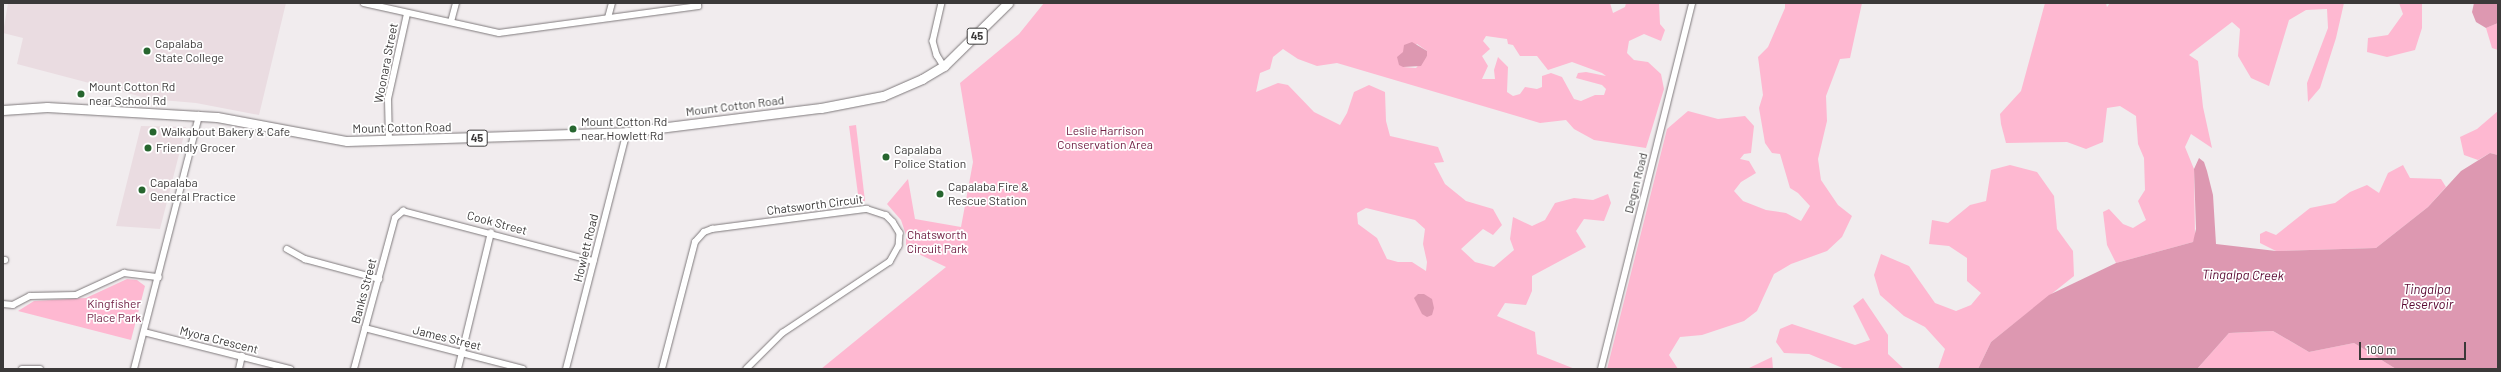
<!DOCTYPE html>
<style>
body{margin:0}
#map{position:relative;width:2501px;height:372px;overflow:hidden;background:#f1ecee;font-family:Barlow,sans-serif}
div>[style]{position:absolute}
[style*='--x']{left:calc(var(--x)*1px);top:calc(var(--y)*1px);width:calc(var(--w)*1px);rotate:calc(var(--a)*1deg)}
.built>*{inset:0;background:#eadce1}
.green>*{inset:0;background:#feb8d1}
.water>*{inset:0;background:#dd98b1}
.roads{filter:drop-shadow(0 0 1px #7e797b) drop-shadow(0 0 1px #7e797b)}
.minor>*{height:5.5px;margin:-2.75px;padding:0 2.75px;transform-origin:2.75px;border-radius:2.75px;background:#fff}
.primary>*{height:9px;margin:-4.5px;padding:0 4.5px;transform-origin:4.5px;border-radius:4.5px;background:#fff}
.dots>*{width:11px;height:11px;translate:-50% -50%;box-sizing:border-box;border:2px solid #fff;border-radius:50%}
span{translate:-50% -50%;white-space:nowrap;text-align:center;line-height:1.15;-webkit-text-stroke:3.5px #fff;paint-order:stroke}
.shield-label span{padding:1px 3px;background:#fff;border:1px solid;border-radius:3px;-webkit-text-stroke-width:0}
.shield-label{font-size:11px;color:#3b3939;font-weight:700}
.poi-label{font-size:12px;color:#3b3939}
.left{translate:0 -50%;text-align:left}
.street-label{font-size:12px;color:#3b3939}
.park-label{font-size:12px;color:#722246}
.water-label{font-size:13px;color:#5a0832;font-style:italic}
.frame{position:absolute;inset:0;border:4px solid #3b3939;pointer-events:none}
.scale{position:absolute;left:2359px;top:342px;width:107px;height:18px;box-sizing:border-box;border:2px solid #3b3939;border-top:0;padding-left:5px;font-size:12px;line-height:14px;white-space:nowrap;color:#3b3939;-webkit-text-stroke:3px #fff;paint-order:stroke}
</style>
<div id="map">
<div class="built">
<div style="clip-path:polygon(8px 3px,286px 3px,259px 115px,196px 103px,150px 99px,17px 64px,23px 38px,3px 33px)"></div>
<div style="clip-path:polygon(141px 126px,186px 127px,160px 229px,116px 226px)"></div>
</div>
<div class="green">
<div style="clip-path:polygon(evenodd,1044px 3px,1610px 3px,1613px 13px,1625px 7px,1626px 3px,1659px 3px,1660px 24px,1665px 30px,1661px 41px,1644px 34px,1629px 41px,1627px 53px,1634px 60px,1648px 62px,1661px 74px,1664px 89px,1646px 148px,1594px 140px,1574px 129px,1566px 120px,1540px 123px,1337px 63px,1317px 66px,1298px 59px,1283px 49px,1273px 57px,1270px 69px,1260px 73px,1256px 92px,1278px 83px,1288px 85px,1314px 112px,1340px 125px,1347px 113px,1354px 92px,1369px 85px,1385px 92px,1386px 121px,1390px 136px,1438px 147px,1444px 162px,1434px 163px,1445px 184px,1466px 201px,1493px 209px,1502px 225px,1493px 235px,1483px 229px,1461px 249px,1475px 262px,1494px 267px,1514px 250px,1510px 239px,1513px 217px,1532px 226px,1545px 220px,1555px 203px,1574px 198px,1593px 200px,1608px 194px,1611px 203px,1604px 221px,1584px 219px,1576px 231px,1586px 247px,1532px 276px,1532px 291px,1526px 305px,1505px 303px,1497px 316px,1535px 332px,1537px 354px,1575px 369px,821px 369px,946px 267px,906px 248px,906px 235px,901px 220px,887px 204px,908px 179px,915px 219px,961px 227px,973px 162px,960px 83px,1019px 34px,1044px 3px,1486px 36px,1507px 39px,1508px 44px,1513px 45px,1520px 56px,1537px 56px,1548px 70px,1572px 62px,1602px 73px,1606px 76px,1586px 72px,1578px 73px,1576px 78px,1602px 85px,1606px 89px,1604px 95px,1595px 95px,1581px 101px,1574px 99px,1562px 77px,1551px 73px,1542px 76px,1542px 87px,1537px 89px,1525px 87px,1520px 94px,1513px 96px,1507px 92px,1508px 67px,1498px 57px,1494px 70px,1495px 79px,1482px 79px,1488px 66px,1482px 56px,1490px 49px,1483px 41px,1486px 36px,1044px 3px,1417px 44px,1427px 51px,1427px 56px,1416px 68px,1403px 67px,1401px 55px,1417px 44px,1044px 3px,1366px 208px,1415px 220px,1425px 229px,1423px 244px,1427px 262px,1426px 271px,1412px 262px,1398px 262px,1387px 259px,1377px 238px,1358px 224px,1357px 213px,1366px 208px)"></div>
<div style="clip-path:polygon(1785px 3px,1862px 3px,1850px 58px,1840px 59px,1826px 96px,1827px 121px,1818px 159px,1821px 180px,1838px 205px,1852px 216px,1842px 237px,1827px 251px,1791px 264px,1774px 274px,1757px 311px,1744px 321px,1702px 335px,1680px 337px,1669px 355px,1678px 369px,1607px 369px,1667px 129px,1688px 111px,1718px 119px,1745px 116px,1754px 126px,1751px 153px,1744px 154px,1740px 159px,1749px 161px,1756px 173px,1741px 182px,1734px 191px,1743px 201px,1766px 210px,1786px 213px,1801px 221px,1810px 206px,1798px 193px,1790px 188px,1780px 154px,1772px 153px,1765px 143px,1759px 108px,1763px 95px,1758px 57px,1768px 47px,1785px 8px)"></div>
<div style="clip-path:polygon(2045px 3px,2106px 3px,2107px 7px,2110px 3px,2344px 3px,2336px 38px,2320px 88px,2308px 102px,2307px 83px,2328px 28px,2327px 9px,2306px 10px,2289px 20px,2269px 86px,2251px 78px,2238px 56px,2240px 29px,2232px 22px,2189px 55px,2198px 61px,2203px 107px,2212px 148px,2191px 134px,2185px 147px,2194px 169px,2195px 237px,2193px 242px,2116px 263px,2107px 245px,2103px 212px,2109px 209px,2123px 224px,2133px 228px,2146px 220px,2138px 201px,2145px 190px,2144px 158px,2138px 144px,2136px 116px,2120px 106px,2107px 108px,2103px 142px,2086px 149px,2067px 142px,2006px 143px,2001px 124px,2000px 114px,2021px 91px)"></div>
<div style="clip-path:polygon(2399px 3px,2422px 3px,2422px 28px,2415px 50px,2387px 57px,2367px 52px,2368px 38px,2388px 35px,2403px 14px)"></div>
<div style="clip-path:polygon(2498px 23px,2498px 50px,2492px 48px,2486px 28px)"></div>
<div style="clip-path:polygon(2498px 111px,2498px 155px,2490px 153px,2478px 160px,2464px 155px,2460px 137px,2477px 129px)"></div>
<div style="clip-path:polygon(856px 125px,865px 201px,859px 202px,849px 126px)"></div>
<div style="clip-path:polygon(2010px 165px,2037px 172px,2054px 196px,2057px 229px,2073px 251px,2074px 276px,1991px 342px,1978px 369px,1938px 369px,1945px 349px,1925px 327px,1904px 316px,1880px 295px,1874px 275px,1881px 254px,1909px 266px,1935px 303px,1956px 311px,1971px 305px,1981px 293px,1967px 281px,1967px 258px,1949px 246px,1929px 244px,1932px 220px,1948px 223px,1970px 205px,1986px 201px,1991px 170px)"></div>
<div style="clip-path:polygon(2403px 165px,2410px 178px,2441px 179px,2446px 187px,2428px 207px,2376px 248px,2276px 251px,2260px 243px,2260px 234px,2266px 231px,2276px 235px,2310px 208px,2335px 203px,2350px 192px,2367px 185px,2379px 193px,2388px 173px)"></div>
<div style="clip-path:polygon(127px 279px,137px 280px,145px 286px,131px 340px,18px 311px,34px 301px,86px 298px)"></div>
<div style="clip-path:polygon(1863px 298px,1888px 335px,1888px 354px,1903px 368px,1914px 369px,1845px 369px,1809px 354px,1784px 353px,1776px 342px,1780px 329px,1792px 324px,1855px 345px,1870px 340px,1853px 306px)"></div>
<div style="clip-path:polygon(2273px 331px,2309px 352px,2354px 343px,2396px 369px,2197px 369px,2229px 333px)"></div>
<div style="clip-path:polygon(1772px 357px,1773px 369px,1747px 369px)"></div>
</div>
<div class="water">
<div style="clip-path:polygon(2474px 3px,2498px 3px,2498px 23px,2486px 28px,2476px 22px,2472px 12px)"></div>
<div style="clip-path:polygon(1412px 42px,1427px 51px,1427px 56px,1421px 66px,1403px 67px,1399px 65px,1397px 57px,1403px 52px,1404px 45px)"></div>
<div style="clip-path:polygon(2490px 153px,2498px 155px,2498px 369px,2396px 369px,2354px 343px,2309px 352px,2273px 331px,2229px 333px,2197px 369px,1978px 369px,1991px 342px,2049px 295px,2116px 263px,2193px 242px,2196px 229px,2194px 169px,2199px 158px,2204px 162px,2207px 171px,2213px 195px,2216px 244px,2276px 251px,2376px 248px,2428px 207px,2461px 171px)"></div>
<div style="clip-path:polygon(1418px 294px,1424px 294px,1432px 299px,1434px 308px,1432px 315px,1427px 317px,1422px 314px,1414px 298px)"></div>
</div>
<div class="roads">
<div class="minor">
<div style="--x:364;--y:3;--w:138;--a:12.5"></div>
<div style="--x:499;--y:33;--w:201;--a:-7.7"></div>
<div style="--x:698;--y:6;--w:3;--a:-90"></div>
<div style="--x:942;--y:3;--w:39;--a:103"></div>
<div style="--x:933;--y:41;--w:15;--a:74"></div>
<div style="--x:937;--y:55;--w:13;--a:58"></div>
<div style="--x:608;--y:18;--w:16;--a:-75"></div>
<div style="--x:451;--y:22;--w:20;--a:-75"></div>
<div style="--x:389;--y:141;--w:42;--a:-91.4"></div>
<div style="--x:388;--y:99;--w:87;--a:-77.4"></div>
<div style="--x:287;--y:249;--w:21;--a:29"></div>
<div style="--x:305;--y:259;--w:77;--a:15.1"></div>
<div style="--x:3;--y:260;--w:2;--a:0"></div>
<div style="--x:3;--y:304;--w:10;--a:6"></div>
<div style="--x:13;--y:305;--w:19;--a:-28"></div>
<div style="--x:30;--y:296;--w:46;--a:-1.2"></div>
<div style="--x:76;--y:295;--w:53;--a:-24.6"></div>
<div style="--x:124;--y:273;--w:35;--a:7"></div>
<div style="--x:365;--y:328;--w:163;--a:14.5"></div>
<div style="--x:144;--y:332;--w:151;--a:14.2"></div>
<div style="--x:22;--y:369;--w:18;--a:0"></div>
<div style="--x:134;--y:369;--w:262;--a:-75.6"></div>
<div style="--x:239;--y:369;--w:13;--a:-77"></div>
<div style="--x:354;--y:369;--w:156;--a:-74.8"></div>
<div style="--x:395;--y:218;--w:11;--a:-41"></div>
<div style="--x:403;--y:211;--w:197;--a:14.7"></div>
<div style="--x:458;--y:369;--w:140;--a:-76.4"></div>
<div style="--x:566;--y:369;--w:245;--a:-75.6"></div>
<div style="--x:662;--y:369;--w:131;--a:-75.4"></div>
<div style="--x:695;--y:242;--w:13;--a:-48"></div>
<div style="--x:704;--y:232;--w:9;--a:-21"></div>
<div style="--x:712;--y:229;--w:156;--a:-7.4"></div>
<div style="--x:867;--y:209;--w:20;--a:18"></div>
<div style="--x:886;--y:215;--w:10;--a:45"></div>
<div style="--x:893;--y:222;--w:13;--a:58"></div>
<div style="--x:900;--y:233;--w:13;--a:94"></div>
<div style="--x:899;--y:246;--w:18;--a:119"></div>
<div style="--x:890;--y:262;--w:128;--a:146.4"></div>
<div style="--x:783;--y:333;--w:51;--a:135"></div>
<div style="--x:1601;--y:369;--w:377;--a:-76"></div>
</div>
<div class="primary">
<div style="--x:3;--y:110;--w:44;--a:-3.9"></div>
<div style="--x:47;--y:107;--w:170;--a:3.4"></div>
<div style="--x:217;--y:117;--w:132;--a:10.5"></div>
<div style="--x:347;--y:141;--w:280;--a:-1.8"></div>
<div style="--x:627;--y:132;--w:195;--a:-7.1"></div>
<div style="--x:821;--y:108;--w:63;--a:-11"></div>
<div style="--x:883;--y:96;--w:43;--a:-23.6"></div>
<div style="--x:922;--y:79;--w:26;--a:-31"></div>
<div style="--x:944;--y:66;--w:90;--a:-44.5"></div>
</div>
</div>
<div class="dots">
<div style="left:147px;top:51px;background:#27662f"></div>
<div style="left:81px;top:94px;background:#27662f"></div>
<div style="left:573px;top:129px;background:#27662f"></div>
<div style="left:153px;top:132px;background:#27662f"></div>
<div style="left:148px;top:148px;background:#27662f"></div>
<div style="left:886px;top:157px;background:#27662f"></div>
<div style="left:142px;top:190px;background:#27662f"></div>
<div style="left:940px;top:194px;background:#27662f"></div>
</div>
<div class="shield-label">
<span style="left:977px;top:36px">45</span>
<span style="left:477px;top:138px">45</span>
</div>
<div class="poi-label">
<span class="left" style="left:155px;top:51px">Capalaba<br>State College</span>
<span class="left" style="left:89px;top:94px">Mount Cotton Rd<br>near School Rd</span>
<span class="left" style="left:581px;top:129px">Mount Cotton Rd<br>near Howlett Rd</span>
<span class="left" style="left:161px;top:132px">Walkabout Bakery &amp; Cafe</span>
<span class="left" style="left:156px;top:148px">Friendly Grocer</span>
<span class="left" style="left:894px;top:157px">Capalaba<br>Police Station</span>
<span class="left" style="left:150px;top:190px">Capalaba<br>General Practice</span>
<span class="left" style="left:948px;top:194px">Capalaba Fire &amp;<br>Rescue Station</span>
</div>
<div class="street-label">
<span style="left:386px;top:63px;rotate:-79deg">Woonara Street</span>
<span style="left:735px;top:106px;rotate:-7deg">Mount Cotton Road</span>
<span style="left:402px;top:128px;rotate:-1deg">Mount Cotton Road</span>
<span style="left:1636px;top:183px;rotate:-76deg">Degen Road</span>
<span style="left:815px;top:205px;rotate:-7deg">Chatsworth Circuit</span>
<span style="left:497px;top:223px;rotate:15deg">Cook Street</span>
<span style="left:586px;top:248px;rotate:-76deg">Howlett Road</span>
<span style="left:364px;top:291px;rotate:-75deg">Banks Street</span>
<span style="left:447px;top:338px;rotate:14deg">James Street</span>
<span style="left:219px;top:340px;rotate:14deg">Myora Crescent</span>
</div>
<div class="park-label">
<span style="left:1105px;top:138px">Leslie Harrison<br>Conservation Area</span>
<span style="left:937px;top:242px">Chatsworth<br>Circuit Park</span>
<span style="left:114px;top:311px">Kingfisher<br>Place Park</span>
</div>
<div class="water-label">
<span style="left:2243px;top:275px;rotate:1deg">Tingalpa Creek</span>
<span style="left:2427px;top:297px">Tingalpa<br>Reservoir</span>
</div>
<div class="frame"></div>
<div class="scale">100 m</div>
</div>
